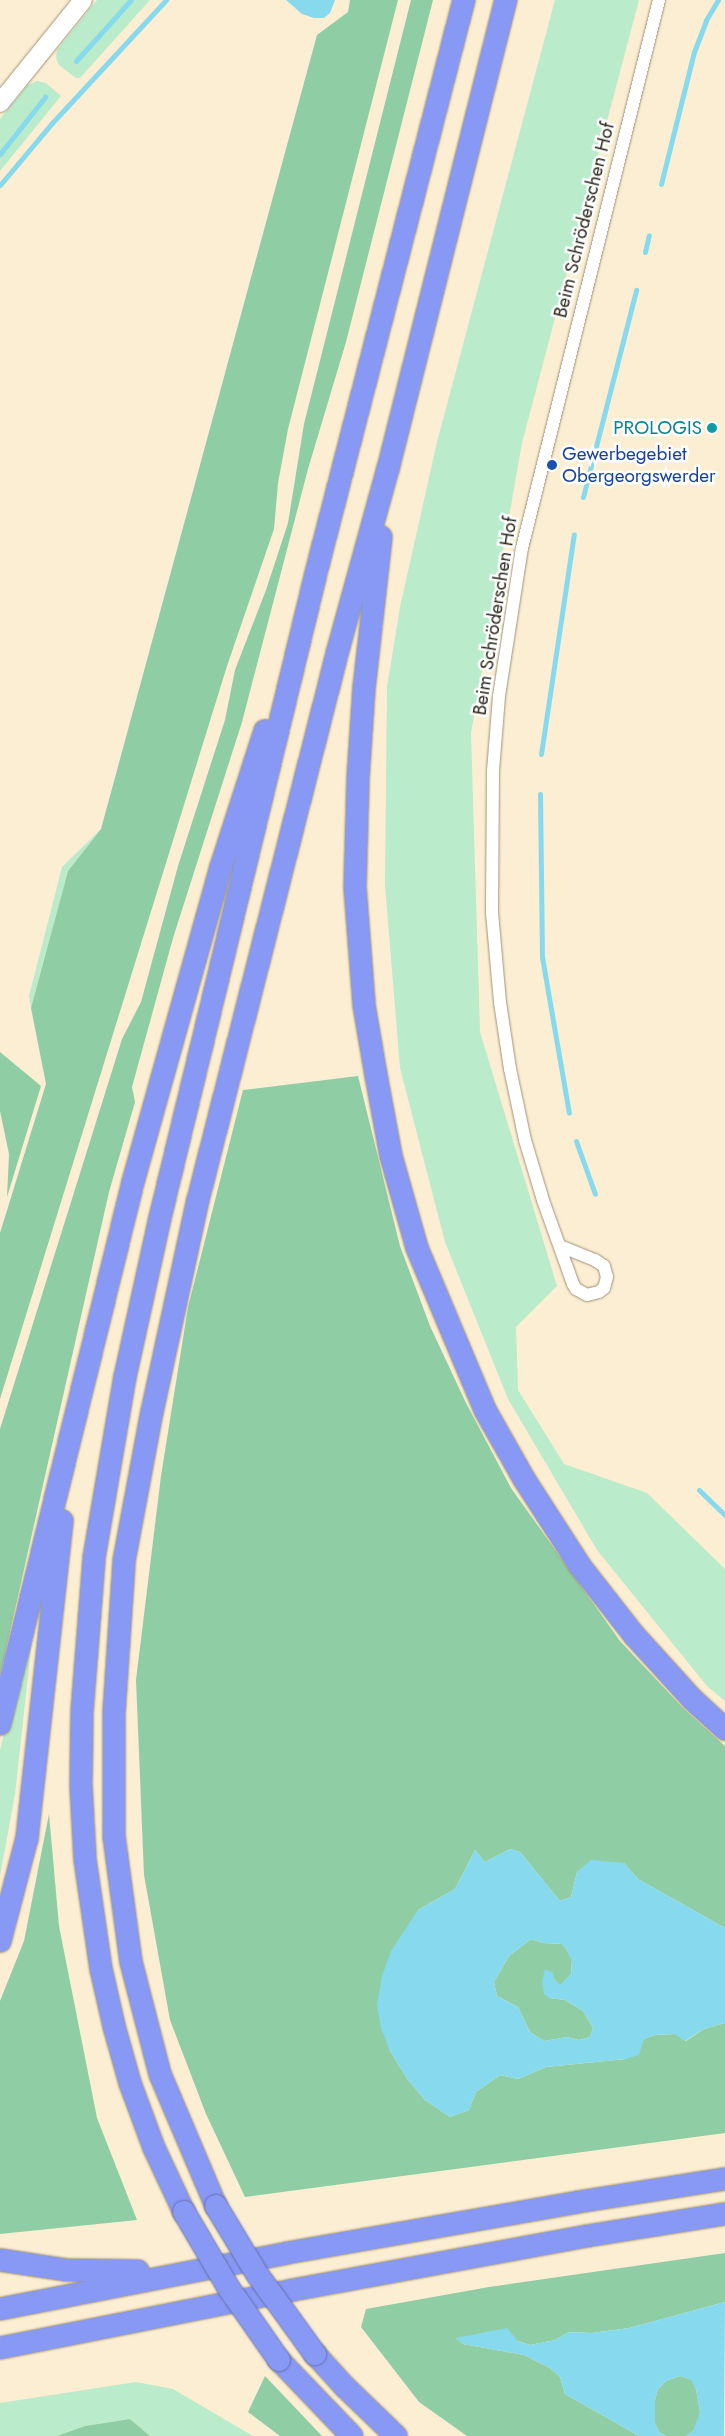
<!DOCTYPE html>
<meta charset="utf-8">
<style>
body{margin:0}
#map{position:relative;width:725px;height:2436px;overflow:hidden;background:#fbeed2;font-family:Jost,sans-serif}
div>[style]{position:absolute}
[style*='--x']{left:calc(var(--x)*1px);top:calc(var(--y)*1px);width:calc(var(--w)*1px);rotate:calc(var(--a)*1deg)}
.green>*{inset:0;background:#baebca}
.forest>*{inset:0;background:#8fcda5}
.water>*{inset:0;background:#87daed}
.stream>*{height:5px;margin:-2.5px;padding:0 2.5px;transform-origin:2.5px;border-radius:2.5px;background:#87daed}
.roads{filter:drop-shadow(0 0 1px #9f9379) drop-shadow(0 0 1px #9f9379)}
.street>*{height:12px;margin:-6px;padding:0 6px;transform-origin:6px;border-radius:6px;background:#fff}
.secondary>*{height:18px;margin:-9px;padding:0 9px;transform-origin:9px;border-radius:9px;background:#fff}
.highway>*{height:22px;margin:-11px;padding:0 11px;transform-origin:11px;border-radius:11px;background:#8798f5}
.bridges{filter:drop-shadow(0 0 1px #6770a9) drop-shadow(0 0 1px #6770a9)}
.highway-bridge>*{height:22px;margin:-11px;padding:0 11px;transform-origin:11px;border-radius:11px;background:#8798f5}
.dots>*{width:14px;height:14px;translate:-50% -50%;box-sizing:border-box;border:2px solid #fff;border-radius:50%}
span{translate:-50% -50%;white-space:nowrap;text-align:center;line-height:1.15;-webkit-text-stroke:5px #fff;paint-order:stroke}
.street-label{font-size:19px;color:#2b271c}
.culture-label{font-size:19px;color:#0d838f}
.right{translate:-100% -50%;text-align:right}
.transit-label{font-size:19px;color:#164399}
.left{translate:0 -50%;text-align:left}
</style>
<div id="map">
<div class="green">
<div style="clip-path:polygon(97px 0,150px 0,80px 78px,76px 78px,59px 65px,56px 58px,57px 50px)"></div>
<div style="clip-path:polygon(555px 0,639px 0,522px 443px,471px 733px,480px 1032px,557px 1286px,516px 1327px,518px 1390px,564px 1464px,647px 1493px,725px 1569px,725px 1701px,707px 1686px,597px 1550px,508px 1399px,445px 1242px,400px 1068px,385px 885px,387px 687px,400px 607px,437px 442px)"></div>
<div style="clip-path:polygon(37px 81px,46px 83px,61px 96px,0 171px,0 119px,28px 85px)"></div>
<div style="clip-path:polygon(101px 829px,68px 871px,31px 1008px,29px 996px,62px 867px)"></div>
<div style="clip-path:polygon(36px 1603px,15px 1794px,0 1876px,0 1750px)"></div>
<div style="clip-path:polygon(136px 2382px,173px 2389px,253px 2436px,150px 2436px,130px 2419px,85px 2426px,57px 2436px,0 2436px,0 2403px)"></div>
</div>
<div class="forest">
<div style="clip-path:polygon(350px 0,398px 0,288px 429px,278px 483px,274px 529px,227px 666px,0 1399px,0 1233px,46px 1084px,31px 1008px,68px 871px,101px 829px,317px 35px,348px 12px)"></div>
<div style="clip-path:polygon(411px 0,433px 0,346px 342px,308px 469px,242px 722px,173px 938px,132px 1087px,135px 1102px,109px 1192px,0 1676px,0 1429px,122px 1039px,141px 1002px,178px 866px,225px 720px,235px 670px,266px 590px,288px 523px,304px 424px)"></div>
<div style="clip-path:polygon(0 1052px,41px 1086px,7px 1197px,9px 1154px,0 1111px)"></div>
<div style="clip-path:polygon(358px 1076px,400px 1246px,430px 1326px,466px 1403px,511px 1488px,620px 1641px,683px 1708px,725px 1746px,725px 1928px,638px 1879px,624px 1863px,577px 1872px,571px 1897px,560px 1901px,520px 1852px,510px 1849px,485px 1862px,475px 1850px,455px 1889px,418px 1910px,390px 2051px,408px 2080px,425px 2100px,450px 2117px,469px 2110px,476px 2092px,500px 2075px,518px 2079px,546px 2067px,626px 2059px,644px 2039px,655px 2035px,676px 2034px,686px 2041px,704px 2029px,725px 2023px,725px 2133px,245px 2197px,206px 2114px,170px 2020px,144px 1875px,136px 1680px,161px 1476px,188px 1307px,243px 1090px)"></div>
<div style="clip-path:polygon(49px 1814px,59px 1926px,97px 2118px,137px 2220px,0 2234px,0 2001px,24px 1941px)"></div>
<div style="clip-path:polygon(531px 1939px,543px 1943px,562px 1944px,566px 1949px,572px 1959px,571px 1974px,560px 1986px,554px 1979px,549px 1998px,565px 2000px,583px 2011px,593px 2028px,590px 2037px,579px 2040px,567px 2037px,544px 2041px,530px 2032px,518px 2007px,497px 1996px,494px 1982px,509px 1956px)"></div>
<div style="clip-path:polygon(725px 2253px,725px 2302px,629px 2328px,592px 2333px,569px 2332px,555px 2340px,530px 2345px,518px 2341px,456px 2338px,463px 2344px,524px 2355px,550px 2368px,560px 2377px,565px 2394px,639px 2436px,467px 2436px,419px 2402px,361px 2327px,366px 2309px,489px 2287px)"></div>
<div style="clip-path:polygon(265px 2376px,322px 2436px,280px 2436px,248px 2412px)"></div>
<div style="clip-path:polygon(680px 2376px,692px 2380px,696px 2389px,700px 2412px,698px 2421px,693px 2431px,686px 2436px,666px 2436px,659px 2432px,655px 2423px,655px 2400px,658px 2389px,666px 2381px)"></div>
<div style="clip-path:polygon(130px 2419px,150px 2436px,57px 2436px,85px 2426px)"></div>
</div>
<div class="water">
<div style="clip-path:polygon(286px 0,335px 0,330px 13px,324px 18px,314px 18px,302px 14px)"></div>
<div style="clip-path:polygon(evenodd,510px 1849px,520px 1852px,560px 1901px,571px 1897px,577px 1872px,591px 1860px,624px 1863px,638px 1879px,725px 1928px,725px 2023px,704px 2029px,685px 2041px,675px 2034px,655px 2035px,644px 2039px,639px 2055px,626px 2059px,546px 2067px,518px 2079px,500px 2075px,476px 2092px,469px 2110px,450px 2117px,425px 2100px,408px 2080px,390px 2051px,381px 2028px,377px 2005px,382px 1976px,391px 1951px,418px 1910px,455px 1889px,475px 1850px,485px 1862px,510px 1849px,531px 1939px,543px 1943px,562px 1944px,566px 1949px,572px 1960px,571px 1974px,560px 1985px,554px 1979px,553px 1973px,545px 1969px,542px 1981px,544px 1994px,549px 1998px,565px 2000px,583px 2011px,593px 2028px,590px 2037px,579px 2040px,567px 2037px,544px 2041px,530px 2032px,518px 2007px,497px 1996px,494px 1982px,509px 1956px,531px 1939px)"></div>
<div style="clip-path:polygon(725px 2302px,724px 2436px,686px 2436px,693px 2431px,700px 2412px,696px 2389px,691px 2380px,680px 2376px,666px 2381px,658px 2389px,655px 2400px,655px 2423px,659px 2432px,666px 2436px,639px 2436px,565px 2394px,560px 2377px,550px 2368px,524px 2355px,463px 2344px,456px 2338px,507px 2328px,518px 2341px,530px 2345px,555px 2340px,569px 2332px,592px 2333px,629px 2328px)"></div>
</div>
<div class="stream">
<div style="--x:76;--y:61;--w:82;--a:-48"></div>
<div style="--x:0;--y:154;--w:73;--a:-51.7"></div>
<div style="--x:661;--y:184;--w:136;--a:-76"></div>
<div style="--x:694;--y:52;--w:34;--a:-69"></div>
<div style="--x:706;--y:20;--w:23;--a:-59"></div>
<div style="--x:0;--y:185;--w:81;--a:-50"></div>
<div style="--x:52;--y:123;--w:168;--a:-47.2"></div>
<div style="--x:645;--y:252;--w:17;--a:-77"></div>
<div style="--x:583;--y:497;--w:214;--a:-75.6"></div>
<div style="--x:541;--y:754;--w:222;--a:-81.5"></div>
<div style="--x:540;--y:794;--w:163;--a:89.3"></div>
<div style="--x:542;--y:957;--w:158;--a:80.2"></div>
<div style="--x:576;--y:1141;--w:56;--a:70.3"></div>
<div style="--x:699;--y:1490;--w:36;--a:44"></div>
</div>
<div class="roads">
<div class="street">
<div style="--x:560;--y:1246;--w:38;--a:22"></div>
<div style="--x:595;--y:1260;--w:11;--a:34"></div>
<div style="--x:604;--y:1266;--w:11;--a:75"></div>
<div style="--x:607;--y:1277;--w:11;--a:105"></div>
<div style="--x:604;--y:1288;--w:6;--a:141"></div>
<div style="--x:599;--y:1292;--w:12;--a:166"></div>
<div style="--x:587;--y:1295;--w:13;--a:-151"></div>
<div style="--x:576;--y:1289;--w:6;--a:-121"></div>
<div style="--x:573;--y:1284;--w:89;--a:-109.7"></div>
<div style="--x:543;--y:1200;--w:63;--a:-106.7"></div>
<div style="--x:525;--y:1140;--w:73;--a:-101.9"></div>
<div style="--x:510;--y:1069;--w:68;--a:-98.5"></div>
<div style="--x:500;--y:1002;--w:89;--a:-95.1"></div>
<div style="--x:492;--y:913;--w:142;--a:-89.6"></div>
<div style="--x:493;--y:771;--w:75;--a:-85.4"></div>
<div style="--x:499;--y:696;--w:150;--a:-81.2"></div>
<div style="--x:522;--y:548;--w:565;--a:-75.96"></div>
</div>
<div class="secondary">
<div style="--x:0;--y:103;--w:132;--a:-51.1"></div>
</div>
<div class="highway">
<div style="--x:381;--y:537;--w:152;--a:96.4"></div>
<div style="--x:364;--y:688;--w:91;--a:93.8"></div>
<div style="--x:358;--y:779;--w:108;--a:91.6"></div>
<div style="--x:355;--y:887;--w:118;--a:85.6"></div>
<div style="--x:364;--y:1005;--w:71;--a:80.3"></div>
<div style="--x:376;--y:1075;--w:82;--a:79.5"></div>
<div style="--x:391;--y:1156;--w:96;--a:74.2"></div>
<div style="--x:417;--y:1248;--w:176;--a:67.2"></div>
<div style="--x:485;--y:1410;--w:79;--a:60.5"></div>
<div style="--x:524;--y:1479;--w:103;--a:57.2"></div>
<div style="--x:580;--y:1566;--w:88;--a:52"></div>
<div style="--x:634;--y:1635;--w:86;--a:47.8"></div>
<div style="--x:692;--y:1699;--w:45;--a:42.3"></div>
<div style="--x:0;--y:1724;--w:558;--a:-76.21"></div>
<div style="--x:133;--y:1182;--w:327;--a:-74.4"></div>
<div style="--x:221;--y:867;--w:143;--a:-72.1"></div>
<div style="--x:0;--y:1941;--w:106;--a:-75.3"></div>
<div style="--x:27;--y:1838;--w:319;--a:-83.7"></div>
<div style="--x:216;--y:2206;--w:143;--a:-113"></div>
<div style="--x:160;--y:2074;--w:116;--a:-104.5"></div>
<div style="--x:131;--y:1962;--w:127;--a:-97.7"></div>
<div style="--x:114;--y:1836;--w:123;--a:-90"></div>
<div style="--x:114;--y:1713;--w:152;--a:-86.2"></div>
<div style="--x:124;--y:1561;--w:152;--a:-79.4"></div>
<div style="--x:152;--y:1412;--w:217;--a:-77.8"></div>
<div style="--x:198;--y:1200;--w:568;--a:-75.72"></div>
<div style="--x:338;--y:650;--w:188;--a:-74.6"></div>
<div style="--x:388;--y:469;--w:484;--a:-75.9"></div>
<div style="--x:184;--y:2212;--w:71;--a:-115.1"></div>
<div style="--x:154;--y:2148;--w:69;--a:-110.3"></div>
<div style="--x:130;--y:2083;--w:59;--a:-105.7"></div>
<div style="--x:114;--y:2026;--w:58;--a:-102.8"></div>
<div style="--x:101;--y:1969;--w:111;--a:-98.3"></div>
<div style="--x:85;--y:1859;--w:74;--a:-93.1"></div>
<div style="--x:81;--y:1785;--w:73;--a:-89.2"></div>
<div style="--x:82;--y:1712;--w:154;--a:-85.5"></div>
<div style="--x:94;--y:1558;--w:184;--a:-80.3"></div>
<div style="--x:125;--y:1377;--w:163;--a:-77.6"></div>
<div style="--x:160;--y:1218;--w:664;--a:-76.4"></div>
<div style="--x:316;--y:573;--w:592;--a:-75.52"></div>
<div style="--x:0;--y:2260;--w:68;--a:8.5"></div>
<div style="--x:67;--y:2270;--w:71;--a:0.8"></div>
<div style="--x:0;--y:2309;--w:292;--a:-11"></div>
<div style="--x:287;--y:2253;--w:295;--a:-9.9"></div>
<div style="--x:578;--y:2202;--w:149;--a:-8.9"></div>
<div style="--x:0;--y:2348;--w:299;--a:-11.2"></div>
<div style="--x:293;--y:2290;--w:299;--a:-10.4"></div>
<div style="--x:587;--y:2236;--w:140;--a:-9.1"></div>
<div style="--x:315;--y:2354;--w:45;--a:47.7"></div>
<div style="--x:345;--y:2387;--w:71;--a:43.9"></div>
<div style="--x:279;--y:2360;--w:105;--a:46.2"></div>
</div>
</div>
<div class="bridges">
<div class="highway-bridge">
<div style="--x:216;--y:2206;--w:79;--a:58.9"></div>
<div style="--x:257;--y:2274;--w:99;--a:54.1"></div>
<div style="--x:184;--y:2212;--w:87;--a:59.6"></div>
<div style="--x:228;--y:2287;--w:89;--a:55.1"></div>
</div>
</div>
<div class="dots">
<div style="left:712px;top:428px;background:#0f9aa8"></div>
<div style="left:552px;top:465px;background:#1a4fb4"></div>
</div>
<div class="street-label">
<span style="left:584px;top:220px;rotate:-76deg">Beim Schröderschen Hof</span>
<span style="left:495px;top:616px;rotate:-81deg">Beim Schröderschen Hof</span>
</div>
<div class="culture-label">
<span class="right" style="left:702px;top:428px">PROLOGIS</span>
</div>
<div class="transit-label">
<span class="left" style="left:562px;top:465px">Gewerbegebiet<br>Obergeorgswerder</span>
</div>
</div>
